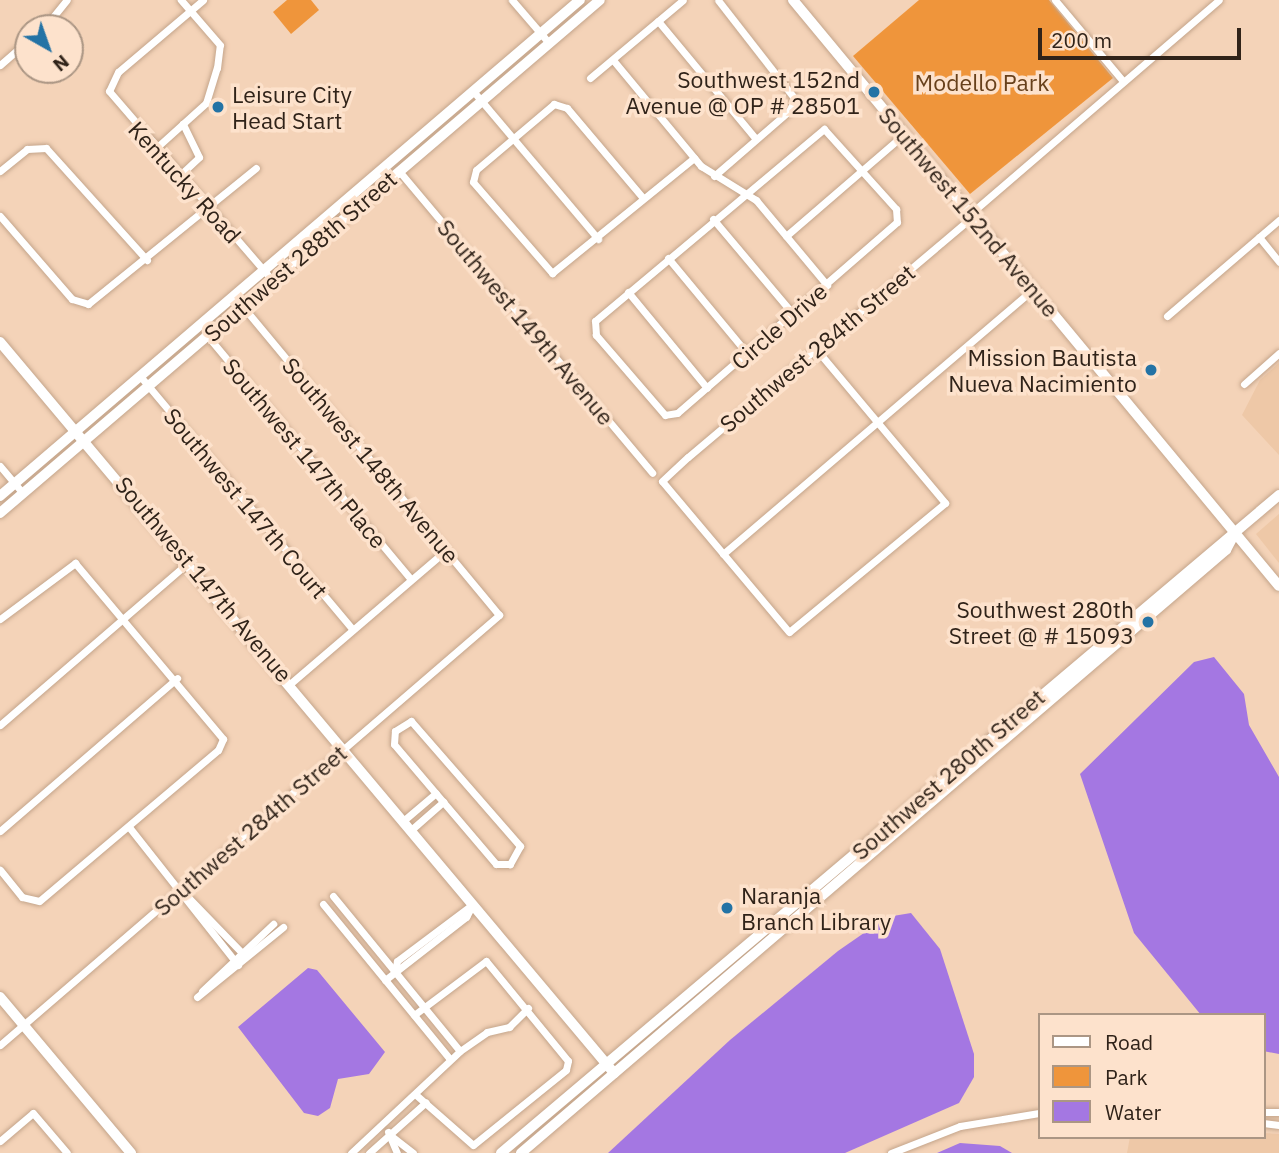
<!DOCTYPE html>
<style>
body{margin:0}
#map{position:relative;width:1279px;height:1153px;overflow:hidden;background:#f4d3b8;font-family:"IBM Plex Sans",sans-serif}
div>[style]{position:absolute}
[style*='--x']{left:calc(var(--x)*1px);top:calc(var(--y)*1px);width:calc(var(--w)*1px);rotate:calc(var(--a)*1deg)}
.built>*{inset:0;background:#eec8a7}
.green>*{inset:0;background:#ef953b}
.water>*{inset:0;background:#a477e2}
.roads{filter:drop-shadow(0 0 2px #c4a58b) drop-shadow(0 0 2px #c4a58b)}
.street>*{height:7px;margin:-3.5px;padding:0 3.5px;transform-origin:3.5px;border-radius:3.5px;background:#fff}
.secondary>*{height:10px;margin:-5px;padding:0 5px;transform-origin:5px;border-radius:5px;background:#fff}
.dots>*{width:19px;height:19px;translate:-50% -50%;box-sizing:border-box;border:4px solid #fde2cc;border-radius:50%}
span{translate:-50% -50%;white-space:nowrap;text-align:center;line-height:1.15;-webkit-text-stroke:7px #fde2cc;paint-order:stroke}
.poi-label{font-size:23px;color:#302319}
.right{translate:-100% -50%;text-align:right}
.left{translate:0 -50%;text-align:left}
.park-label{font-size:23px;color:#67401b}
.street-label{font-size:23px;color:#302319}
.legend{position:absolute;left:1038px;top:1013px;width:228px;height:126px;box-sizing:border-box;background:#fde2cc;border:2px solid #ab9684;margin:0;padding:9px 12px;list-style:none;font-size:21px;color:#302319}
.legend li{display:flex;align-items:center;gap:14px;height:35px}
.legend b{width:35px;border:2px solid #ab9684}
.north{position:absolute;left:14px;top:14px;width:70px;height:70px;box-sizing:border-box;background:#fde2cc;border:2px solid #ab9684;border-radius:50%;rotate:140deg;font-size:19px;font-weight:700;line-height:28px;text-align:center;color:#302319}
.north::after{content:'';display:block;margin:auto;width:24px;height:32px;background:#2473a5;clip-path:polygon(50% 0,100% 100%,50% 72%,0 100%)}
.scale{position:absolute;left:1038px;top:28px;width:203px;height:32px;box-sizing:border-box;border:4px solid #302319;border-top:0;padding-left:9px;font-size:21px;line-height:24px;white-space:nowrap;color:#302319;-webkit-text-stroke:5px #fde2cc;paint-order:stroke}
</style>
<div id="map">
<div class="built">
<div style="clip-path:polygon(1279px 363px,1279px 455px,1242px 415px,1260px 380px)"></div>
<div style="clip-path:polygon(1279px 514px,1279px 563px,1256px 534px)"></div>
<div style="clip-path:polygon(1263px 1133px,1279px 1134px,1279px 1153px,1127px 1153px,1130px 1137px)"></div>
</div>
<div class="green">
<div style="clip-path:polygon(287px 0,311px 0,319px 10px,291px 34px,273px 12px)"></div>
<div style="clip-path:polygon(919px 0,1049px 0,1113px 78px,970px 194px,853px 56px)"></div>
</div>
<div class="water">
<div style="clip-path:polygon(1214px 657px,1244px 694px,1249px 725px,1279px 777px,1279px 1054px,1263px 1051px,1263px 1015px,1201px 1015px,1134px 933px,1080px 774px,1194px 662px)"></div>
<div style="clip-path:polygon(911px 913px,940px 949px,974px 1054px,974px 1077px,959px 1103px,845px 1153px,608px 1153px,730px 1040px,838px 951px,887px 917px)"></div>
<div style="clip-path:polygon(308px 968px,317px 970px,385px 1052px,369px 1074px,338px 1079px,330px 1108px,318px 1116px,304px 1113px,238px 1027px)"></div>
<div style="clip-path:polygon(960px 1143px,1000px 1146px,1012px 1153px,937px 1153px)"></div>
</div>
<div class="roads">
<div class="street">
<div style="--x:203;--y:0;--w:111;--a:139.7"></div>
<div style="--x:118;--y:72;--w:21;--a:115"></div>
<div style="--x:109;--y:91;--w:250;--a:49.2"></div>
<div style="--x:512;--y:0;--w:57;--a:49.3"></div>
<div style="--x:1055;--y:0;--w:106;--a:50"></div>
<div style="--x:658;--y:21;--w:153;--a:50.3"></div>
<div style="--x:44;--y:28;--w:36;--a:-51"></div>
<div style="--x:613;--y:60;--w:138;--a:50.3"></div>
<div style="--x:701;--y:166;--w:65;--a:31.7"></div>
<div style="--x:756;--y:200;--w:111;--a:50.1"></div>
<div style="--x:0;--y:65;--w:37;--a:-41"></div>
<div style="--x:590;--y:78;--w:121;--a:-40"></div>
<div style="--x:473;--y:91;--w:194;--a:49.8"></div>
<div style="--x:824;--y:129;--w:108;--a:48"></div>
<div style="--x:896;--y:209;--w:13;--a:86"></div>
<div style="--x:897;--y:222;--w:291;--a:139"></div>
<div style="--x:677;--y:413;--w:12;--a:171"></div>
<div style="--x:665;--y:415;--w:106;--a:-130.8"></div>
<div style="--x:596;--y:335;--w:14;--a:-94"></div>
<div style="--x:595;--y:321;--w:299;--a:-40"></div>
<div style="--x:156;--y:148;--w:67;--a:-42"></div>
<div style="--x:206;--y:103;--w:37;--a:-73"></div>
<div style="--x:217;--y:68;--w:23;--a:-83"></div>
<div style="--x:220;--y:45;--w:60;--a:-130.9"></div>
<div style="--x:0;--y:171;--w:35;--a:-39"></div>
<div style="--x:27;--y:149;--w:19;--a:-3"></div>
<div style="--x:46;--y:148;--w:151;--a:48"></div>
<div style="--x:399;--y:171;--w:394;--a:50"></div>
<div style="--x:180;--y:175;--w:26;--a:-43"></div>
<div style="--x:199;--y:157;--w:37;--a:-116"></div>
<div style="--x:714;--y:176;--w:99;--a:-40.9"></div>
<div style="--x:789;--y:111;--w:13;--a:-63"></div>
<div style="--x:795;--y:99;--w:125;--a:-127.9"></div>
<div style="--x:643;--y:198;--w:118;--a:-130.2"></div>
<div style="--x:567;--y:108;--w:14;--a:-163"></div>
<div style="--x:554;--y:104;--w:102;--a:139.8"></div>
<div style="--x:476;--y:170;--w:12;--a:104"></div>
<div style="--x:473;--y:182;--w:121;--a:49"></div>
<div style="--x:552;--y:273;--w:183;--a:-39"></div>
<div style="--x:970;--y:214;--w:328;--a:-40.7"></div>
<div style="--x:0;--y:216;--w:110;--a:49.1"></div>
<div style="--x:72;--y:299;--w:17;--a:17"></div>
<div style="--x:88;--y:304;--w:216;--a:-39"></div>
<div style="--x:713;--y:219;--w:124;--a:49.9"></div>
<div style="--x:786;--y:236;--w:156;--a:-40.8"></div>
<div style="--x:1259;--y:237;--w:32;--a:51"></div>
<div style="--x:668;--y:258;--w:124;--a:50.3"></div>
<div style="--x:628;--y:292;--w:124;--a:50.5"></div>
<div style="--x:1167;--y:316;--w:148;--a:-40.6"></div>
<div style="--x:205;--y:333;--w:321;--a:50.1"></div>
<div style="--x:816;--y:349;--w:201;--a:50"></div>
<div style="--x:945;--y:503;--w:202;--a:140.4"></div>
<div style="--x:789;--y:632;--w:197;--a:-130.1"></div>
<div style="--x:662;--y:481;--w:35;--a:-43"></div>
<div style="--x:688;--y:457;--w:373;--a:-40.2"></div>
<div style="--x:140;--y:376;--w:330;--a:50"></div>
<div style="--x:1244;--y:384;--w:47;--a:-41.5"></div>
<div style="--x:0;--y:466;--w:35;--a:50"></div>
<div style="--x:723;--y:554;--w:408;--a:-40.5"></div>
<div style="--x:0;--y:619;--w:94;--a:-36.7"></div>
<div style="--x:75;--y:563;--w:230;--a:49.9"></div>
<div style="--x:223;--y:739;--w:12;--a:114"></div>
<div style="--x:218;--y:750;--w:234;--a:139.8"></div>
<div style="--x:39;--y:901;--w:17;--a:-167"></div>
<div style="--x:22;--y:897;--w:35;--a:-129"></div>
<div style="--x:291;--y:683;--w:204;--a:-40.6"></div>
<div style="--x:411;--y:721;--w:166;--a:48.9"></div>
<div style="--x:520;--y:846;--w:21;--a:119"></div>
<div style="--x:510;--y:864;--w:14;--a:180"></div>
<div style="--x:496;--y:864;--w:157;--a:-130.4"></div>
<div style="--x:394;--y:744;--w:13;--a:-86"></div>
<div style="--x:395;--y:731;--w:19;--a:-32"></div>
<div style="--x:0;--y:725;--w:248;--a:-40.8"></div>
<div style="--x:403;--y:821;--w:43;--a:-40.3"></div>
<div style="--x:129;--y:827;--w:176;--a:51.7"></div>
<div style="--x:411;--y:830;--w:43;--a:-41.2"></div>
<div style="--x:0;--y:831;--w:234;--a:-40.8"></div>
<div style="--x:181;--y:890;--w:89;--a:45.9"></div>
<div style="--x:333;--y:896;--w:200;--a:50.7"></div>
<div style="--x:323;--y:904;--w:200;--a:50.7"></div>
<div style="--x:395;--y:972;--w:11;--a:-80"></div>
<div style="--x:397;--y:961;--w:95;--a:-36.9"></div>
<div style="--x:385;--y:980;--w:103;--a:-37.9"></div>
<div style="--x:466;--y:917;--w:15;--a:-62"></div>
<div style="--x:202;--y:991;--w:98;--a:-43.3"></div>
<div style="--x:197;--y:997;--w:111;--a:-39.1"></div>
<div style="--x:414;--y:1015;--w:90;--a:-36.9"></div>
<div style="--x:486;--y:961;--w:129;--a:50.6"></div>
<div style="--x:568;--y:1061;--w:9;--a:103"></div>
<div style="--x:566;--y:1070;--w:119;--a:141.1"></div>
<div style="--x:473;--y:1145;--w:77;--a:-138.7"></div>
<div style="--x:0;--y:1045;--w:659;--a:-40.75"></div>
<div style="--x:499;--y:615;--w:403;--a:-129.7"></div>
<div style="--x:1263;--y:1112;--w:16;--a:0"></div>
<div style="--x:1263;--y:1123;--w:16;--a:7"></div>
<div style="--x:388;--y:1132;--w:23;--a:67"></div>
<div style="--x:390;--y:1135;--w:29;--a:38"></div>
<div style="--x:0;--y:1141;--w:43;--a:-40.3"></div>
<div style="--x:33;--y:1113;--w:52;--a:49.6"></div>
<div style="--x:351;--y:1153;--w:149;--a:-43.1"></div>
<div style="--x:460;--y:1051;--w:33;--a:-35"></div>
<div style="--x:487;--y:1032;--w:23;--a:-13"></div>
<div style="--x:509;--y:1027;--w:27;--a:-45"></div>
<div style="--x:369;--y:1153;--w:76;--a:-41.8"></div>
<div style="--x:891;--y:1153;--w:74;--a:-21.4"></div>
<div style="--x:960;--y:1126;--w:80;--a:-9.3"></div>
</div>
<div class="secondary">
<div style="--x:793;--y:0;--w:761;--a:50.33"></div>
<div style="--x:0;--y:342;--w:955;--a:49.97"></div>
<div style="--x:0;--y:496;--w:763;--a:-40.54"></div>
<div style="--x:0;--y:513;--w:789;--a:-40.53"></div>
<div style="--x:0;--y:997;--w:204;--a:50"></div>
<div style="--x:501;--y:1153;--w:1019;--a:-40.22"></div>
<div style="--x:521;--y:1153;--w:928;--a:-40.54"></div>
<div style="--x:1226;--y:550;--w:19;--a:-62"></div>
</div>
</div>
<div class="dots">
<div style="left:874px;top:92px;background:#2473a5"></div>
<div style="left:218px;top:107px;background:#2473a5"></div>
<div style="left:1151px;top:370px;background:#2473a5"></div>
<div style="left:1148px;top:622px;background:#2473a5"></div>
<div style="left:727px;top:908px;background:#2473a5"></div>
</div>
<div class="poi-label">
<span class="right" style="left:860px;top:92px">Southwest 152nd<br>Avenue @ OP # 28501</span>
<span class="left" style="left:232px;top:107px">Leisure City<br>Head Start</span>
<span class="right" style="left:1137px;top:370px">Mission Bautista<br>Nueva Nacimiento</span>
<span class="right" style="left:1134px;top:622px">Southwest 280th<br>Street @ # 15093</span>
<span class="left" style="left:741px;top:908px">Naranja<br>Branch Library</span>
</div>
<div class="park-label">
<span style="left:982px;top:82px">Modello Park</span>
</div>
<div class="street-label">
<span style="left:185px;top:182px;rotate:48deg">Kentucky Road</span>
<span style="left:969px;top:212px;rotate:50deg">Southwest 152nd Avenue</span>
<span style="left:300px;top:256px;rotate:-41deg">Southwest 288th Street</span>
<span style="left:526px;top:322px;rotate:50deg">Southwest 149th Avenue</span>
<span style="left:779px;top:326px;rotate:-41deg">Circle Drive</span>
<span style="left:817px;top:348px;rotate:-40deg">Southwest 284th Street</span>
<span style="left:305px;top:453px;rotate:50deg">Southwest 147th Place</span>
<span style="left:371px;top:460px;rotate:50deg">Southwest 148th Avenue</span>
<span style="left:246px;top:503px;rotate:50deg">Southwest 147th Court</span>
<span style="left:204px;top:579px;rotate:50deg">Southwest 147th Avenue</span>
<span style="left:948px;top:774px;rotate:-41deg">Southwest 280th Street</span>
<span style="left:250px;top:830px;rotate:-41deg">Southwest 284th Street</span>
</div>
<ul class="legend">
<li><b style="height:9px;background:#fff"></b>Road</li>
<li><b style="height:19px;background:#ef953b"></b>Park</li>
<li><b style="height:19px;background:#a477e2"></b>Water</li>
</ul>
<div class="north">N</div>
<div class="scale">200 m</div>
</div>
